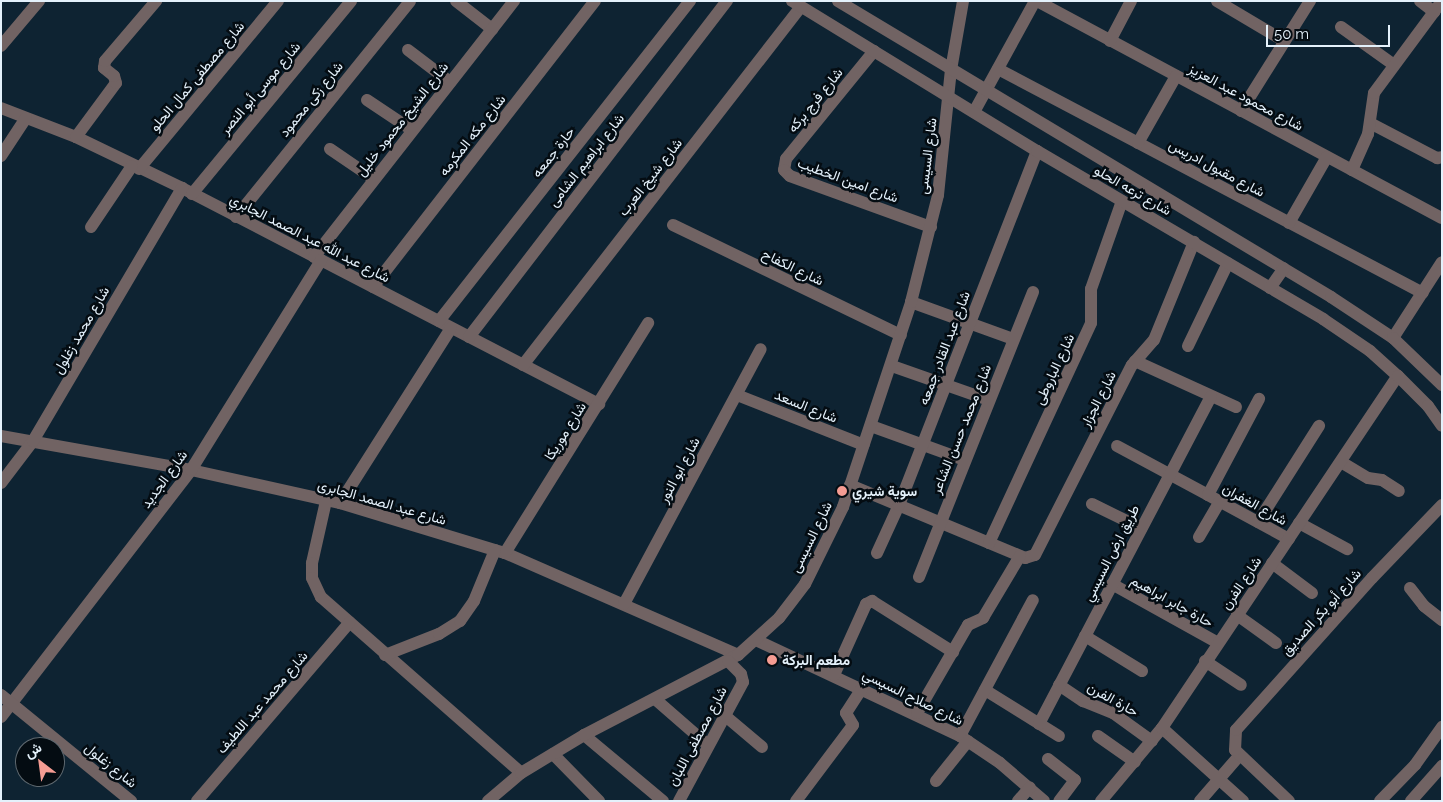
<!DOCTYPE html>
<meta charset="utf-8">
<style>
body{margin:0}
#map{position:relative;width:1443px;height:802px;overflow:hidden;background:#0e2332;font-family:Raleway,Vazirmatn,sans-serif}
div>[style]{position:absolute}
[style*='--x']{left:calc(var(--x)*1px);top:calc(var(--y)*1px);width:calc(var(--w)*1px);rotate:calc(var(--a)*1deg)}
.minor>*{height:12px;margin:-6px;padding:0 6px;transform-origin:6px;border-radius:6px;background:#716363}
.tertiary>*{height:12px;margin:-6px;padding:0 6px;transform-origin:6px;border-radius:6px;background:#716363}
.dots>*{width:14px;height:14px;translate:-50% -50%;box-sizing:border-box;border:2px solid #040c12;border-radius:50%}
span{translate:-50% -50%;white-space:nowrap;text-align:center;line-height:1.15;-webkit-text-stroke:5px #040c12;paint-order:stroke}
.street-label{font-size:14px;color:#e4f1fb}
.poi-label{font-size:14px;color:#e4f1fb;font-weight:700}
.left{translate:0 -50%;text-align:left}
.frame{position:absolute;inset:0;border:2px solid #e4f1fb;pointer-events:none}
.north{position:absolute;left:15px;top:737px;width:50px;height:50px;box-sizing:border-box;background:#040c12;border:1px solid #5e686f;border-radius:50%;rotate:330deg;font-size:14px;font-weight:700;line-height:20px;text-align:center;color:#e4f1fb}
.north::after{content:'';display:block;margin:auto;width:18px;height:22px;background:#f59c93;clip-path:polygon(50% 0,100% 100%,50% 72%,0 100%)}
.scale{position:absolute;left:1266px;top:25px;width:124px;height:22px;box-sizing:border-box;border:2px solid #e4f1fb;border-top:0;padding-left:6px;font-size:15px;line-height:18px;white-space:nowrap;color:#e4f1fb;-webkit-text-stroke:4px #040c12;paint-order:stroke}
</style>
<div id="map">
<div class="minor">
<div style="--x:456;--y:1;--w:46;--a:37.9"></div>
<div style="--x:1037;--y:1;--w:459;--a:28.2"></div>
<div style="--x:1217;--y:1;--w:78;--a:30.8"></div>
<div style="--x:1420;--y:1;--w:18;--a:38"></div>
<div style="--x:1341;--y:27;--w:65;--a:35.6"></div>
<div style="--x:1110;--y:41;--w:45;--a:-62.3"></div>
<div style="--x:1;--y:46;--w:59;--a:-49.8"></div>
<div style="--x:408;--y:50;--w:53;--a:37.3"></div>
<div style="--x:874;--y:51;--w:139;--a:129.2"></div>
<div style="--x:786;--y:159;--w:11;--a:100"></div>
<div style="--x:784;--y:170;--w:8;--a:45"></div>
<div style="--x:790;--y:176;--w:150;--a:19.9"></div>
<div style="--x:998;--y:69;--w:480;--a:27.8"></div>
<div style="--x:367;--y:100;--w:54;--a:33.7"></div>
<div style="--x:1;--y:108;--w:80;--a:21.1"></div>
<div style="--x:76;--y:137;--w:118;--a:25.7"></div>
<div style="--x:182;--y:188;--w:470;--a:27.4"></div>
<div style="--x:1241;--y:111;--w:130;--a:-57.9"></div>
<div style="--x:974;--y:112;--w:127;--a:-61.2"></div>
<div style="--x:1370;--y:123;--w:76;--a:27.6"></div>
<div style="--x:1437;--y:158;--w:5;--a:-11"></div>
<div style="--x:76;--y:137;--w:67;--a:-53.5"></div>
<div style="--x:116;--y:83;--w:7;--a:-106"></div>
<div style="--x:114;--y:76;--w:13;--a:-141"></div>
<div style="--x:104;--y:68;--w:7;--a:-82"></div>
<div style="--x:105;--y:61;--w:79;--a:-49.6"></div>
<div style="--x:1138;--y:143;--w:77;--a:-60.4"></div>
<div style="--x:330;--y:149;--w:53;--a:34.3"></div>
<div style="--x:1;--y:156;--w:45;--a:-56.7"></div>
<div style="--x:139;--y:169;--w:218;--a:-50.4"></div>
<div style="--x:1352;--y:170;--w:39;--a:-66"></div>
<div style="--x:1368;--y:134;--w:41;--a:-81.7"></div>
<div style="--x:1374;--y:93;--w:114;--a:-53.5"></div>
<div style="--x:192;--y:194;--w:250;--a:-50.5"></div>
<div style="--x:236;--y:217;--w:277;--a:-51.1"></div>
<div style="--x:1289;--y:223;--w:76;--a:-60.1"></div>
<div style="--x:673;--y:225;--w:253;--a:25.8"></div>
<div style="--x:91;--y:227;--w:73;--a:-56.1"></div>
<div style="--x:314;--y:257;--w:325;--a:-52"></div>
<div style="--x:373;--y:287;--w:362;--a:-52.2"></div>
<div style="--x:911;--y:302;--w:109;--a:19.9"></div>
<div style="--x:439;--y:321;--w:407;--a:-51.9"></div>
<div style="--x:469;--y:337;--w:424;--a:-52.5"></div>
<div style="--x:1393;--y:338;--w:90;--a:-57.2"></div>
<div style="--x:1188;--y:346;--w:92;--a:-64.3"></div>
<div style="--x:1135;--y:361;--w:111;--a:24.5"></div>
<div style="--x:523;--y:365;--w:453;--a:-52.2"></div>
<div style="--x:892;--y:366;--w:103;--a:19.3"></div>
<div style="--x:737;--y:395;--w:136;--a:21.5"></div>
<div style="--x:871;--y:426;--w:100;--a:19.9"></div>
<div style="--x:1;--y:436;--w:193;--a:10.1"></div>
<div style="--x:191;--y:470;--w:153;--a:12.5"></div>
<div style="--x:340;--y:503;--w:172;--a:16.9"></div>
<div style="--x:505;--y:553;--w:254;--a:23.6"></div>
<div style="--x:1117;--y:446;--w:103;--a:28.3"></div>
<div style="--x:1208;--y:495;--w:109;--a:-62"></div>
<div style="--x:1341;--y:462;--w:31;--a:31"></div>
<div style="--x:1368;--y:478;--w:14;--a:8"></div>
<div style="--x:1382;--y:480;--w:20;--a:33"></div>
<div style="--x:1;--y:483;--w:53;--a:-52.7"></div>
<div style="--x:33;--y:441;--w:294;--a:-59.5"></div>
<div style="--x:850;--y:485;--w:190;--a:22.6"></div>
<div style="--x:1025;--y:558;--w:10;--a:-17"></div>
<div style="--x:1035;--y:555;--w:213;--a:-63"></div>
<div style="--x:1132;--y:365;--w:33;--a:-49"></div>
<div style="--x:1154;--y:340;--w:106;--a:-67.8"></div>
<div style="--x:1208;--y:495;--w:92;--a:28.5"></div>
<div style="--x:326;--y:501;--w:64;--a:102.7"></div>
<div style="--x:312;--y:563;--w:15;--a:90"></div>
<div style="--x:312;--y:578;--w:21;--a:65"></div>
<div style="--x:321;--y:597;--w:266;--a:41.3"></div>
<div style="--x:340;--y:503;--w:207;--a:-57.6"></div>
<div style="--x:1092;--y:504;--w:55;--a:26.1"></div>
<div style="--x:1258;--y:522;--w:114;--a:-57.6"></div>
<div style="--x:1299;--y:523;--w:55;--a:28.4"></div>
<div style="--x:1199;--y:537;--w:42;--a:-59.7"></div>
<div style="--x:989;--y:543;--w:242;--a:-65.1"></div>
<div style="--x:1091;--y:323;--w:34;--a:-90"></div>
<div style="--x:1091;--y:289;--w:93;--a:-70.6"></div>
<div style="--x:505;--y:553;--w:271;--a:-58.1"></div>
<div style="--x:877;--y:553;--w:53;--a:-65.4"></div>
<div style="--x:899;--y:505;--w:380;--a:-68.7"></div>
<div style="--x:1272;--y:563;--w:50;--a:36.9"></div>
<div style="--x:919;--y:577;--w:307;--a:-68.2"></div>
<div style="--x:1112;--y:584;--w:121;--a:29.1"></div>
<div style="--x:1410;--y:588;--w:23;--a:52"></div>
<div style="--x:1424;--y:606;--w:23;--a:38"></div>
<div style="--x:624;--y:604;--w:289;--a:-61.8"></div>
<div style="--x:1237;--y:615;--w:48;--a:35.7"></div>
<div style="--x:1085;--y:636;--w:67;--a:31.6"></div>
<div style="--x:756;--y:640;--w:225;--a:25.2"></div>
<div style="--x:960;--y:736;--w:48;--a:34"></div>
<div style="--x:1000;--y:763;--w:58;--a:40.8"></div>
<div style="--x:385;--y:655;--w:58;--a:-21.3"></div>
<div style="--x:439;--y:634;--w:25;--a:-32"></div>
<div style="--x:460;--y:621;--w:24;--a:-55"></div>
<div style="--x:474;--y:601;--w:55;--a:-67.6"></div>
<div style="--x:1205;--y:661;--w:43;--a:33.7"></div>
<div style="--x:834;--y:675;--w:78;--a:-65.7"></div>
<div style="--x:866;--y:604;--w:7;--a:-27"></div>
<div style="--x:872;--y:601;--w:96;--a:32.2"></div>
<div style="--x:1059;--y:685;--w:29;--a:34"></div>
<div style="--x:1083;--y:701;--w:32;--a:22"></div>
<div style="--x:1113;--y:713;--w:48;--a:35.7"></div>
<div style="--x:985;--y:690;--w:87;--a:31.9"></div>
<div style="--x:655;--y:699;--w:70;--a:41"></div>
<div style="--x:917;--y:713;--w:102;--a:-59.9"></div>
<div style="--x:968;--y:625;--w:17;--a:-25"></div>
<div style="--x:983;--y:618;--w:72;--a:-59.2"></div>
<div style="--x:723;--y:714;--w:51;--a:40.2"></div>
<div style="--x:1;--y:717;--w:312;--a:-52.4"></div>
<div style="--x:191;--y:470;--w:247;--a:-58.2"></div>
<div style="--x:1039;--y:724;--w:370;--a:-62.3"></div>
<div style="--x:1162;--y:728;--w:109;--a:42"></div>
<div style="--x:584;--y:735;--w:103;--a:39.9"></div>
<div style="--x:960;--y:736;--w:154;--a:-61.8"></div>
<div style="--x:1098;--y:736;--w:45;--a:35.1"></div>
<div style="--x:553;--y:754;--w:66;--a:45.6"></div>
<div style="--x:1048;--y:759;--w:34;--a:38"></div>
<div style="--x:1075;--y:780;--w:26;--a:127"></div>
<div style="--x:936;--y:781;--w:51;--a:-51.3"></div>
<div style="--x:197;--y:801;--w:235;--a:-49.5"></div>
<div style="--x:488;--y:801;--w:43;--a:-40.3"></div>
<div style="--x:521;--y:773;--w:74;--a:-31.1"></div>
<div style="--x:584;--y:735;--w:174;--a:-27.5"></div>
<div style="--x:738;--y:655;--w:55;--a:-42.1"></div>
<div style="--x:779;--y:618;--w:43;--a:-52.6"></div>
<div style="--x:805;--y:584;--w:86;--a:-63.7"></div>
<div style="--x:843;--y:507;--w:216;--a:-71.6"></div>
<div style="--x:911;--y:302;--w:110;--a:-75.8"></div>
<div style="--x:938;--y:195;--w:126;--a:-84.1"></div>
<div style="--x:951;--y:70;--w:70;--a:-80.1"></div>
<div style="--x:679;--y:801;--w:135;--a:-61.7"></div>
<div style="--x:743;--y:682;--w:8;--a:-104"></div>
<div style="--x:741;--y:674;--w:18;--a:-135"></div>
<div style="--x:796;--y:801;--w:95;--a:-53.1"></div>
<div style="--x:853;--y:725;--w:14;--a:-120"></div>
<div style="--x:846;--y:713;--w:30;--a:-57"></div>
<div style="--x:1018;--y:801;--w:18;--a:-49"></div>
<div style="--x:1101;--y:801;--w:95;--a:-50.1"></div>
<div style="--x:1162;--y:728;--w:424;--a:-56.2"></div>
<div style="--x:1200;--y:801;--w:60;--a:-49.1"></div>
<div style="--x:1289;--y:801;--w:74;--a:-136.6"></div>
<div style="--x:1235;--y:750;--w:20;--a:-87"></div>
<div style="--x:1236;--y:730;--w:204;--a:-48.2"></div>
<div style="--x:1372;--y:578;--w:101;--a:-46.2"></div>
</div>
<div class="tertiary">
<div style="--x:792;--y:1;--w:287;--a:31.5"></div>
<div style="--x:1037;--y:151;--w:332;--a:30.4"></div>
<div style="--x:1323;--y:319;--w:57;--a:34.2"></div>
<div style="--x:1370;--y:351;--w:38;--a:42"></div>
<div style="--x:1398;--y:376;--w:42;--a:45"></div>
<div style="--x:1428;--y:406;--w:24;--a:55"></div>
<div style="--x:838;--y:1;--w:575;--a:30.98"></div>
<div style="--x:1331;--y:297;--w:74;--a:33.5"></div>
<div style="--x:1393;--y:338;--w:68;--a:43.8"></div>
<div style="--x:1270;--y:288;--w:24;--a:-55"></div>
<div style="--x:1;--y:695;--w:168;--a:39.2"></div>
<div style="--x:1380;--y:801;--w:50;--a:-45.8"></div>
<div style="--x:1415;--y:765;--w:47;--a:-54.6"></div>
<div style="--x:1411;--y:801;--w:47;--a:-48.5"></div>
</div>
<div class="dots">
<div style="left:842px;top:491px;background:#f59c93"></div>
<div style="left:772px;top:660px;background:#f59c93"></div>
</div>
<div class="street-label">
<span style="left:197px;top:76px;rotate:-50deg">شارع مصطفى كمال الحلو</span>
<span style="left:260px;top:88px;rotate:-50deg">شارع موسى أبو النصر</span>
<span style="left:1246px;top:97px;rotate:28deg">شارع محمود عبد العزيز</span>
<span style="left:311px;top:99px;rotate:-51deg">شارع زكى محمود</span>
<span style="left:815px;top:100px;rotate:-51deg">شارع فرج بركه</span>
<span style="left:402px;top:119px;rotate:-52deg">شارع الشيخ محمود خليل</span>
<span style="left:472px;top:135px;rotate:-52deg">شارع مكه المكرمه</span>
<span style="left:553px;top:152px;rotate:-52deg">حارة جمعه</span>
<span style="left:927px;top:156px;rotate:-83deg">شارع السيسى</span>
<span style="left:586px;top:160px;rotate:-52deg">شارع ابراهيم الشامى</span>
<span style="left:1217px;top:168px;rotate:28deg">شارع مقبول ادريس</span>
<span style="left:650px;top:177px;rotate:-52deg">شارع شيخ العرب</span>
<span style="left:848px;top:180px;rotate:20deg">شارع امين الخطيب</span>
<span style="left:1133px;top:190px;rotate:30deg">شارع ترعه الحلو</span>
<span style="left:310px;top:238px;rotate:27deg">شارع عبد الله عبد الصمد الجابري</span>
<span style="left:793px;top:267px;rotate:26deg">شارع الكفاح</span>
<span style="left:81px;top:330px;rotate:-60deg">شارع محمد زغلول</span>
<span style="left:944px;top:348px;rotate:-69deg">شارع عبد القادر جمعه</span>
<span style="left:1054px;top:369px;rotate:-65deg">شارع الباروطى</span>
<span style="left:1098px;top:399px;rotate:-63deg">شارع الجزار</span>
<span style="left:806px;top:406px;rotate:22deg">شارع السعد</span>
<span style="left:961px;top:429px;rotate:-68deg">شارع محمد حسن الشاعر</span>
<span style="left:565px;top:431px;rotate:-58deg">شارع موريكا</span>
<span style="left:679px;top:470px;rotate:-62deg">شارع ابو النور</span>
<span style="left:164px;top:479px;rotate:-54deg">شارع الجديد</span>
<span style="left:382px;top:502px;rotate:16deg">شارع عبد الصمد الجابرى</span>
<span style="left:1255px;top:504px;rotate:29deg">شارع الغفران</span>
<span style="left:811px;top:537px;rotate:-64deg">شارع السيسى</span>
<span style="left:1111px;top:553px;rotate:-63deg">طريق ارض السيسي</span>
<span style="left:1241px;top:583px;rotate:-56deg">شارع الفرن</span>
<span style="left:1172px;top:601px;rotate:29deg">حارة جابر ابراهيم</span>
<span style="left:1321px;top:612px;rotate:-48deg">شارع أبو بكر الصديق</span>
<span style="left:913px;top:697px;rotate:26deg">شارع صلاح السيسي</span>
<span style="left:1113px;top:699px;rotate:29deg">حارة الفرن</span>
<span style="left:262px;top:702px;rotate:-49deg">شارع محمد عبد اللطيف</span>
<span style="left:697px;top:736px;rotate:-62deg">شارع مصطفى اللبان</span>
<span style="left:111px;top:765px;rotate:39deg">شارع زغلول</span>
</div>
<div class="poi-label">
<span class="left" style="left:852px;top:491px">سوية شيري</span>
<span class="left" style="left:782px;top:660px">مطعم البركة</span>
</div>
<div class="frame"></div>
<div class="north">ش</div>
<div class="scale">50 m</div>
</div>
